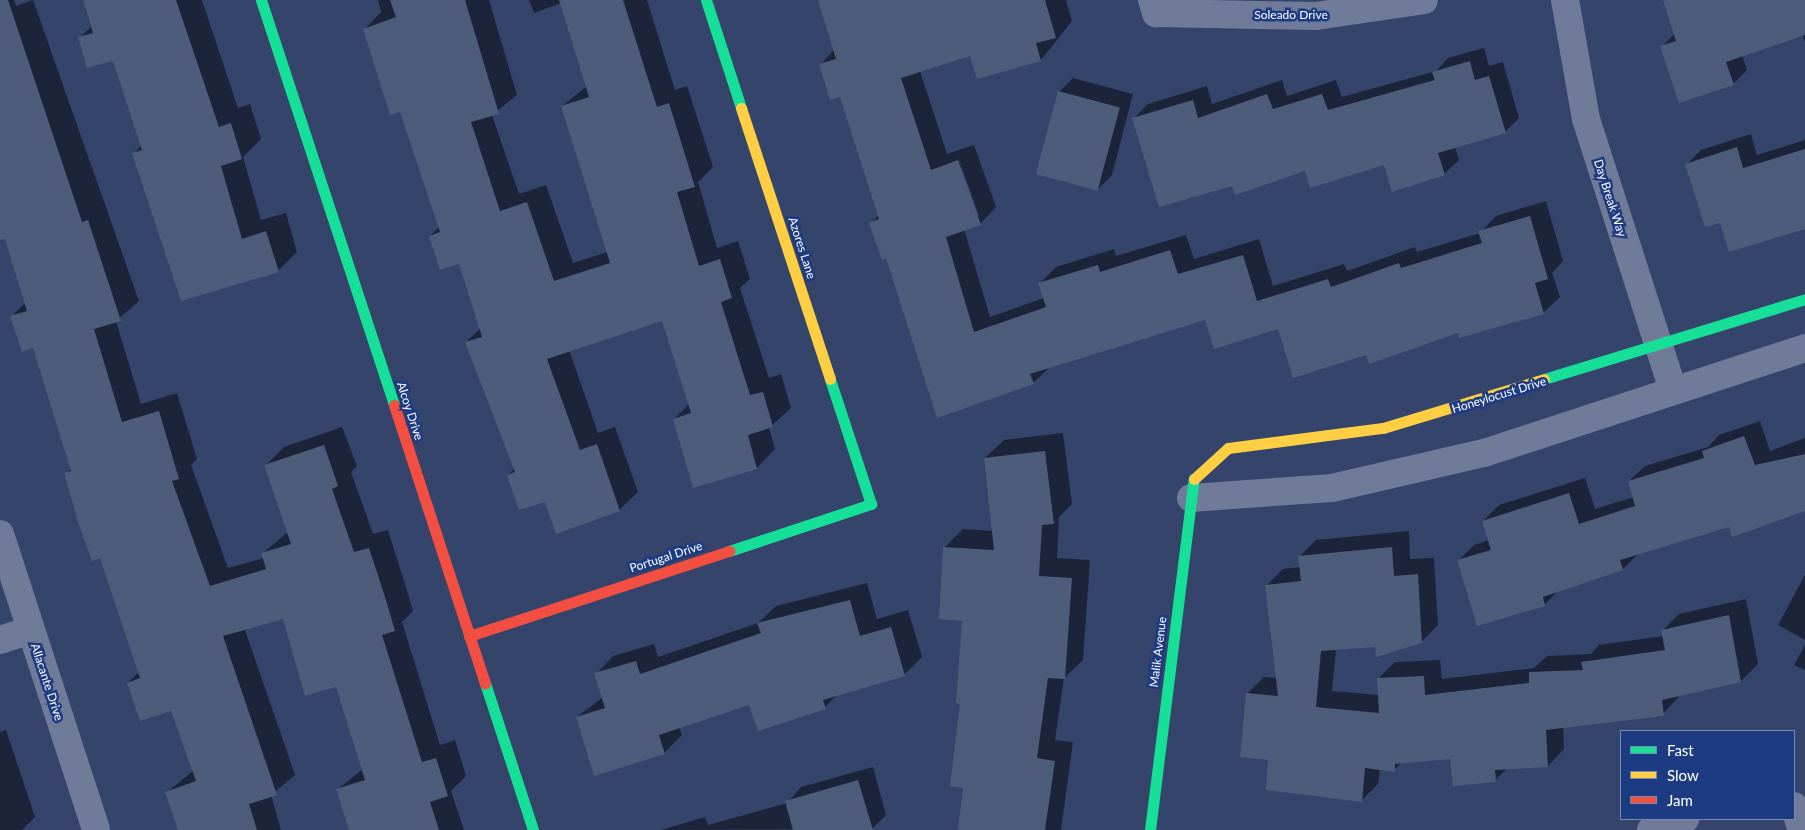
<!DOCTYPE html>
<style>
body{margin:0}
#map{position:relative;width:1805px;height:830px;overflow:hidden;background:#34446b;font-family:Lato,sans-serif}
div>[style]{position:absolute}
[style*='--x']{left:calc(var(--x)*1px);top:calc(var(--y)*1px);width:calc(var(--w)*1px);rotate:calc(var(--a)*1deg)}
.shadow>*{inset:0;background:#0007}
.building>*{inset:0;background:#4e5c7b;transform-origin:0 0}
.street>*{height:28px;margin:-14px;padding:0 14px;transform-origin:14px;border-radius:14px;background:#707b99}
.fast>*{height:11px;margin:-5.5px;padding:0 5.5px;transform-origin:5.5px;border-radius:5.5px;background:#16e098}
.slow>*{height:11px;margin:-5.5px;padding:0 5.5px;transform-origin:5.5px;border-radius:5.5px;background:#ffcf43}
.jam>*{height:11px;margin:-5.5px;padding:0 5.5px;transform-origin:5.5px;border-radius:5.5px;background:#f24e42}
span{translate:-50% -50%;white-space:nowrap;text-align:center;line-height:1.15;-webkit-text-stroke:5px #1d3b82;paint-order:stroke}
.street-label{font-size:12px;color:#fff}
.legend{position:absolute;left:1620px;top:730px;width:175px;height:90px;box-sizing:border-box;background:#1d3b82;border:1px solid #7789b4;margin:0;padding:6px 9px;list-style:none;font-size:15px;color:#fff}
.legend li{display:flex;align-items:center;gap:10px;height:25px}
.legend b{width:25px;border:1px solid #7789b4}
</style>
<div id="map">
<div class="shadow">
<div style="clip-path:polygon(0 0,14px 0,16px 6px,33px 0,139px 301px,116px 321px,141px 404px,177px 393px,197px 459px,191px 465px,228px 568px,264px 558px,263px 553px,288px 532px,265px 466px,284px 447px,342px 427px,357px 466px,351px 472px,373px 534px,388px 530px,404px 581px,413px 611px,402px 622px,440px 745px,455px 740px,466px 776px,451px 791px,464px 830px,351px 830px,338px 789px,363px 769px,337px 685px,283px 617px,245px 630px,295px 775px,271px 795px,281px 830px,192px 830px,166px 793px,193px 771px,172px 709px,128px 683px,139px 672px,101px 557px,66px 474px,72px 468px,33px 347px,12px 316px,26px 302px,6px 237px,0 239px)"></div>
<div style="clip-path:polygon(83px 0,202px 0,238px 108px,250px 104px,261px 139px,243px 157px,261px 220px,286px 213px,297px 252px,278px 271px,134px 153px,142px 145px,114px 59px,79px 38px,91px 27px)"></div>
<div style="clip-path:polygon(378px 0,489px 0,517px 95px,492px 115px,519px 194px,546px 185px,573px 263px,608px 252px,562px 106px,587px 86px,561px 3px,534px 13px,529px 0,647px 0,675px 90px,687px 86px,713px 167px,698px 182px,717px 248px,738px 241px,750px 279px,740px 288px,769px 378px,781px 374px,791px 408px,769px 428px,775px 449px,757px 468px,674px 419px,689px 404px,663px 319px,569px 350px,598px 433px,615px 427px,638px 492px,619px 510px,546px 500px,508px 475px,515px 468px,466px 342px,481px 328px,460px 263px,430px 236px,440px 226px,401px 111px,365px 29px,381px 12px)"></div>
<div style="clip-path:polygon(evenodd,819px 0,1066px 0,1072px 21px,1041px 60px,978px 78px,971px 55px,920px 71px,947px 154px,974px 145px,996px 207px,980px 224px,964px 229px,990px 317px,1044px 298px,1040px 283px,1056px 267px,1114px 249px,1116px 256px,1186px 235px,1194px 259px,1259px 239px,1273px 286px,1344px 264px,1347px 271px,1415px 247px,1417px 252px,1480px 233px,1496px 216px,1546px 201px,1563px 261px,1552px 273px,1560px 297px,1543px 313px,1367px 354px,1278px 327px,1206px 318px,1050px 367px,1033px 383px,887px 257px,871px 223px,879px 215px,840px 95px,821px 64px,834px 50px,819px 0,957px 154px,979px 216px,976px 216px,957px 154px)"></div>
<div style="clip-path:polygon(1665px 0,1805px 0,1805px 42px,1802px 35px,1742px 55px,1747px 70px,1733px 84px,1662px 47px,1675px 33px)"></div>
<div style="clip-path:polygon(1484px 48px,1489px 66px,1503px 62px,1519px 118px,1505px 132px,1455px 147px,1459px 160px,1444px 174px,1385px 163px,1306px 169px,1232px 184px,1134px 118px,1148px 104px,1207px 86px,1212px 104px,1282px 80px,1287px 96px,1336px 80px,1342px 97px,1436px 71px,1448px 58px)"></div>
<div style="clip-path:polygon(1073px 78px,1133px 94px,1112px 175px,1097px 190px,1059px 92px)"></div>
<div style="clip-path:polygon(1751px 134px,1757px 155px,1805px 140px,1805px 227px,1720px 221px,1687px 164px,1701px 150px)"></div>
<div style="clip-path:polygon(1760px 421px,1770px 451px,1805px 438px,1805px 510px,1729px 525px,1638px 554px,1623px 569px,1558px 591px,1545px 604px,1458px 561px,1474px 545px,1489px 540px,1483px 521px,1499px 505px,1585px 478px,1595px 509px,1634px 497px,1629px 481px,1645px 466px,1708px 447px,1719px 435px)"></div>
<div style="clip-path:polygon(1063px 433px,1072px 504px,1059px 517px,1057px 558px,1090px 560px,1083px 660px,1064px 678px,1055px 740px,1073px 742px,1061px 830px,960px 830px,964px 787px,963px 619px,944px 548px,963px 529px,993px 531px,985px 458px,1004px 440px)"></div>
<div style="clip-path:polygon(1409px 531px,1410px 559px,1434px 558px,1438px 625px,1421px 642px,1336px 649px,1332px 691px,1379px 695px,1378px 679px,1395px 662px,1440px 660px,1442px 679px,1534px 668px,1547px 656px,1591px 654px,1599px 645px,1663px 636px,1662px 631px,1679px 614px,1746px 599px,1758px 664px,1741px 681px,1680px 695px,1663px 714px,1563px 727px,1564px 749px,1548px 766px,1508px 768px,1495px 780px,1451px 757px,1402px 762px,1394px 770px,1380px 769px,1378px 784px,1361px 801px,1270px 759px,1247px 694px,1264px 677px,1277px 678px,1266px 586px,1283px 569px,1300px 567px,1299px 557px,1316px 540px)"></div>
<div style="clip-path:polygon(1805px 575px,1805px 640px,1778px 625px)"></div>
<div style="clip-path:polygon(867px 583px,877px 619px,908px 610px,922px 657px,905px 674px,838px 694px,825px 707px,750px 704px,679px 727px,682px 735px,664px 753px,577px 717px,603px 697px,596px 674px,613px 656px,654px 644px,658px 657px,758px 623px,776px 606px)"></div>
<div style="clip-path:polygon(1805px 645px,1805px 670px,1794px 665px)"></div>
<div style="clip-path:polygon(6px 730px,35px 817px,22px 830px,0 830px,0 732px)"></div>
<div style="clip-path:polygon(873px 767px,886px 815px,872px 829px,661px 830px,705px 817px,708px 825px,787px 803px,801px 787px)"></div>
</div>
<div class="building">
<div style="clip-path:polygon(0 0,8px 0,82px 222px,88px 220px,121px 321px,94px 329px,122px 422px,159px 411px,179px 479px,172px 481px,210px 586px,266px 569px,261px 553px,291px 544px,264px 465px,324px 445px,338px 486px,332px 489px,354px 552px,369px 548px,386px 600px,395px 631px,382px 635px,422px 762px,436px 758px,448px 796px,430px 802px,439px 830px,349px 830px,336px 789px,365px 780px,336px 687px,305px 696px,283px 619px,223px 636px,277px 795px,249px 804px,257px 830px,178px 830px,165px 792px,196px 781px,171px 711px,140px 721px,127px 683px,140px 678px,100px 558px,92px 561px,79px 525px,64px 473px,71px 471px,33px 348px,22px 352px,10px 316px,27px 311px,5px 239px,0 240px)"></div>
<div style="clip-path:polygon(83px 0,176px 0,219px 127px,231px 123px,242px 159px,221px 166px,242px 239px,266px 231px,279px 272px,181px 301px,132px 153px,142px 150px,113px 61px,87px 68px,78px 37px,93px 33px)"></div>
<div style="clip-path:polygon(390px 0,465px 0,499px 114px,471px 122px,500px 211px,527px 202px,554px 281px,610px 263px,561px 106px,589px 97px,559px 0,623px 0,657px 107px,669px 103px,695px 187px,677px 192px,699px 266px,720px 259px,732px 298px,721px 302px,750px 395px,763px 392px,773px 427px,748px 435px,757px 469px,693px 488px,673px 419px,691px 413px,662px 321px,547px 359px,580px 450px,597px 444px,620px 511px,556px 534px,545px 502px,519px 510px,507px 475px,515px 472px,465px 342px,482px 337px,459px 264px,440px 270px,429px 236px,440px 232px,400px 112px,390px 115px,363px 29px,396px 17px)"></div>
<div style="clip-path:polygon(818px 0,1045px 0,1056px 38px,1036px 43px,1041px 61px,977px 79px,970px 56px,901px 78px,931px 170px,958px 160px,981px 225px,946px 237px,974px 332px,1046px 307px,1038px 283px,1098px 265px,1100px 272px,1170px 250px,1178px 274px,1243px 255px,1257px 301px,1328px 279px,1331px 287px,1399px 263px,1401px 268px,1482px 243px,1478px 231px,1530px 216px,1548px 279px,1535px 283px,1544px 314px,1459px 338px,1458px 333px,1369px 364px,1366px 355px,1293px 378px,1278px 329px,1214px 349px,1205px 320px,1030px 374px,1034px 384px,937px 418px,886px 258px,882px 260px,869px 223px,879px 219px,840px 97px,830px 100px,819px 64px,836px 59px)"></div>
<div style="clip-path:polygon(1663px 0,1805px 0,1805px 35px,1726px 62px,1734px 85px,1679px 103px,1660px 46px,1676px 41px)"></div>
<div style="clip-path:polygon(1470px 61px,1475px 80px,1489px 76px,1506px 133px,1438px 153px,1445px 175px,1392px 192px,1384px 165px,1310px 188px,1305px 171px,1235px 195px,1232px 186px,1159px 207px,1132px 118px,1193px 100px,1198px 118px,1267px 94px,1273px 109px,1322px 94px,1328px 110px,1435px 80px,1432px 72px)"></div>
<div style="left:1058px;top:91px;width:64px;height:86px;rotate:15deg"></div>
<div style="clip-path:polygon(1737px 147px,1743px 168px,1805px 149px,1805px 229px,1729px 252px,1720px 223px,1705px 227px,1685px 164px)"></div>
<div style="clip-path:polygon(1744px 436px,1755px 465px,1805px 454px,1805px 511px,1732px 537px,1729px 527px,1620px 560px,1623px 570px,1543px 597px,1545px 606px,1477px 626px,1457px 560px,1491px 550px,1482px 521px,1569px 493px,1579px 524px,1635px 506px,1628px 481px,1704px 458px,1702px 451px)"></div>
<div style="clip-path:polygon(1045px 451px,1054px 524px,1042px 525px,1039px 576px,1072px 578px,1065px 679px,1048px 678px,1037px 758px,1055px 761px,1045px 830px,958px 830px,963px 788px,950px 786px,960px 704px,956px 703px,962px 621px,939px 619px,943px 547px,994px 550px,984px 458px)"></div>
<div style="clip-path:polygon(1392px 547px,1394px 576px,1418px 574px,1422px 643px,1376px 657px,1375px 647px,1321px 651px,1316px 707px,1379px 713px,1377px 678px,1424px 676px,1425px 695px,1529px 683px,1529px 672px,1583px 670px,1581px 662px,1665px 650px,1661px 630px,1729px 615px,1741px 682px,1662px 700px,1664px 716px,1546px 730px,1548px 767px,1495px 770px,1496px 782px,1453px 786px,1450px 759px,1395px 764px,1395px 772px,1365px 768px,1362px 802px,1266px 790px,1268px 760px,1240px 757px,1246px 693px,1278px 696px,1265px 585px,1301px 581px,1298px 556px)"></div>
<div style="clip-path:polygon(850px 600px,860px 636px,891px 627px,905px 676px,823px 700px,826px 709px,758px 731px,749px 705px,659px 735px,665px 754px,594px 776px,576px 717px,605px 708px,594px 673px,636px 661px,640px 674px,761px 633px,757px 623px)"></div>
<div style="clip-path:polygon(858px 780px,873px 830px,793px 830px,785px 801px)"></div>
</div>
<div class="street">
<div style="--x:1152;--y:0;--w:14;--a:73"></div>
<div style="--x:1156;--y:13;--w:160;--a:1.1"></div>
<div style="--x:1316;--y:16;--w:109;--a:-8.4"></div>
<div style="--x:1565;--y:0;--w:121;--a:80"></div>
<div style="--x:1586;--y:119;--w:285;--a:72.2"></div>
<div style="--x:1191;--y:498;--w:141;--a:-4.1"></div>
<div style="--x:1332;--y:488;--w:156;--a:-13"></div>
<div style="--x:1484;--y:453;--w:338;--a:-18.1"></div>
<div style="--x:0;--y:534;--w:311;--a:72"></div>
<div style="--x:0;--y:640;--w:32;--a:-18"></div>
<div style="--x:1794;--y:806;--w:25;--a:72"></div>
<div style="--x:1651;--y:830;--w:36;--a:-18"></div>
</div>
<div class="fast">
<div style="--x:261;--y:0;--w:426;--a:71.8"></div>
<div style="--x:706;--y:0;--w:114;--a:72"></div>
<div style="--x:1544;--y:379;--w:273;--a:-17"></div>
<div style="--x:729;--y:551;--w:150;--a:-18.3"></div>
<div style="--x:871;--y:504;--w:132;--a:-108.2"></div>
<div style="--x:485;--y:683;--w:155;--a:71.9"></div>
<div style="--x:1150;--y:830;--w:354;--a:-82.9"></div>
</div>
<div class="slow">
<div style="--x:741;--y:108;--w:285;--a:71.8"></div>
<div style="--x:1194;--y:479;--w:46;--a:-42.4"></div>
<div style="--x:1228;--y:448;--w:156;--a:-7.4"></div>
<div style="--x:1383;--y:428;--w:168;--a:-16.9"></div>
</div>
<div class="jam">
<div style="--x:394;--y:405;--w:293;--a:71.9"></div>
<div style="--x:469;--y:636;--w:274;--a:-18.1"></div>
</div>
<div class="street-label">
<span style="left:1291px;top:15px">Soleado Drive</span>
<span style="left:1610px;top:198px;rotate:72deg">Day Break Way</span>
<span style="left:802px;top:248px;rotate:72deg">Azores Lane</span>
<span style="left:1499px;top:395px;rotate:-17deg">Honeylocust Drive</span>
<span style="left:410px;top:411px;rotate:72deg">Alcoy Drive</span>
<span style="left:666px;top:557px;rotate:-18deg">Portugal Drive</span>
<span style="left:1158px;top:652px;rotate:-83deg">Malik Avenue</span>
<span style="left:47px;top:682px;rotate:72deg">Allacante Drive</span>
</div>
<ul class="legend">
<li><b style="height:6px;background:#16e098"></b>Fast</li>
<li><b style="height:6px;background:#ffcf43"></b>Slow</li>
<li><b style="height:6px;background:#f24e42"></b>Jam</li>
</ul>
</div>
